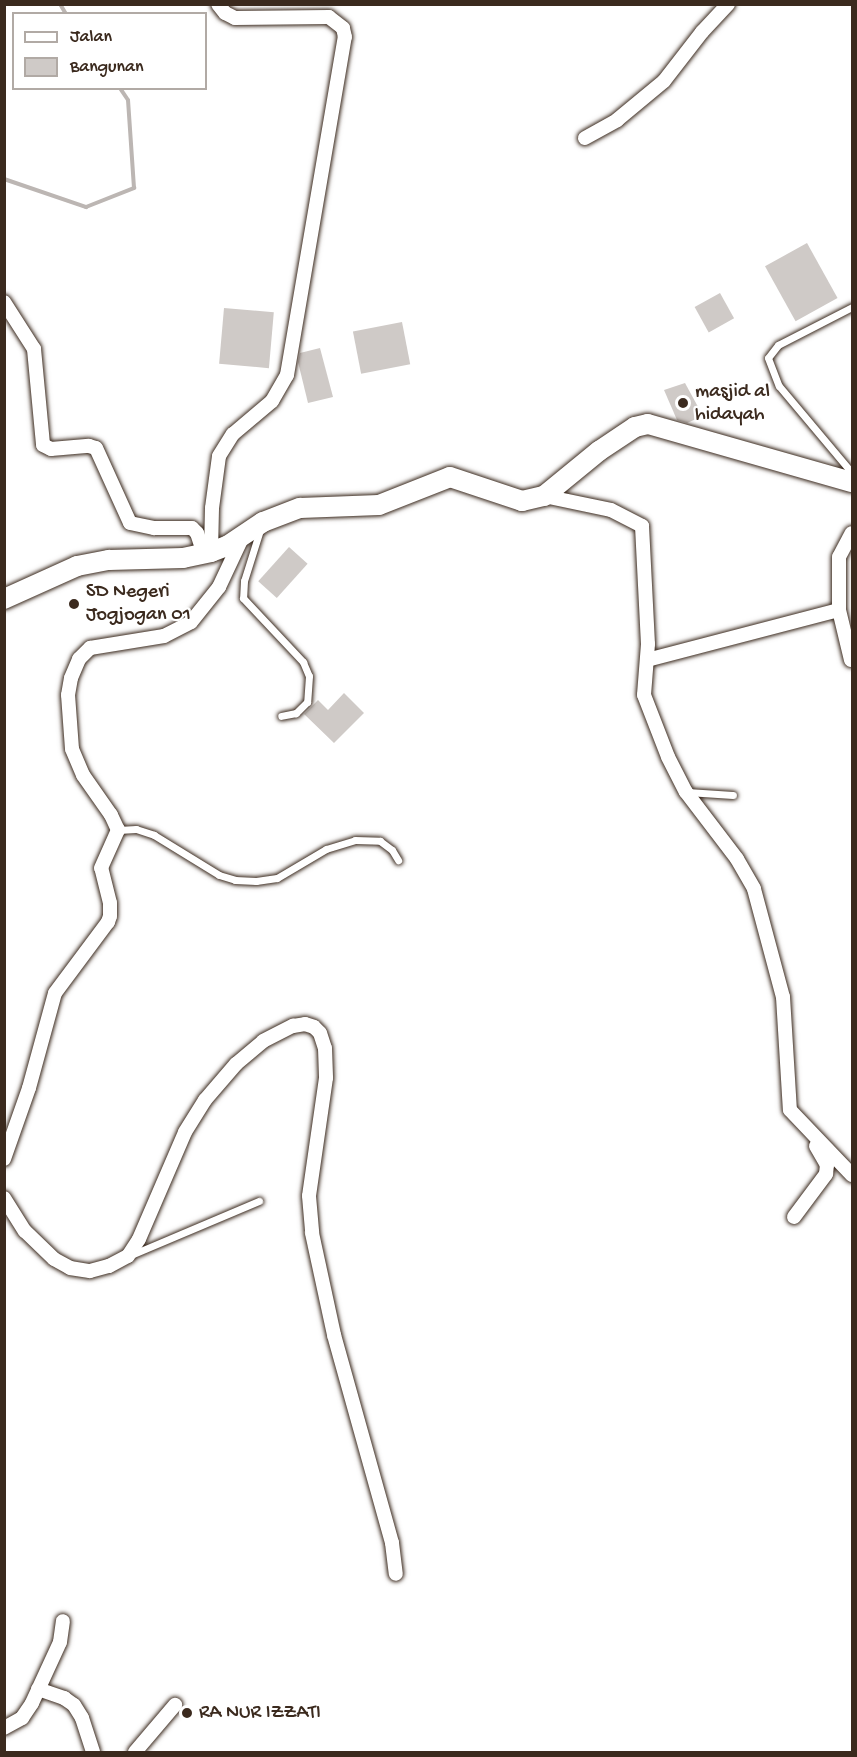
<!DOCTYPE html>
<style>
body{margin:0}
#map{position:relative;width:857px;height:1757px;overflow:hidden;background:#fff;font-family:"Gochi Hand",sans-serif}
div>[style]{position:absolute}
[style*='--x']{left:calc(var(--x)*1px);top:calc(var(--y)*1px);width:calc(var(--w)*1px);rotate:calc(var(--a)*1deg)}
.stream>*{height:4px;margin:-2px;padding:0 2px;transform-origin:2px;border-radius:2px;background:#bcb6b3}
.building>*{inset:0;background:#cfcac7;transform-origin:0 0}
.roads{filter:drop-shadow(0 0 2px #3b2a1e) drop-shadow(0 0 2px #3b2a1e)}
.lane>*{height:7px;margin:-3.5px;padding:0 3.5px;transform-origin:3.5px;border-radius:3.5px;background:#fff}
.street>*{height:14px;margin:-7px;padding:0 7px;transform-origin:7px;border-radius:7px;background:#fff}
.secondary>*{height:20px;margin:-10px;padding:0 10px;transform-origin:10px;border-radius:10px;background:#fff}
.dots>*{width:16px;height:16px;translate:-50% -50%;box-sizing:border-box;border:3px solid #fff;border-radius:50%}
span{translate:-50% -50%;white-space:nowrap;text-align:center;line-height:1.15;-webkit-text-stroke:4.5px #fff;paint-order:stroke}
.poi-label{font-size:20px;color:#3b2a1e}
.left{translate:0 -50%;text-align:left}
.frame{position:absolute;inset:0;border:6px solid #3b2a1e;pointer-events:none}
.legend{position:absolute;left:12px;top:12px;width:195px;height:78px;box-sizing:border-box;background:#fff;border:2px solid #b1aaa5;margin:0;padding:8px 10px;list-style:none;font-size:18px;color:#3b2a1e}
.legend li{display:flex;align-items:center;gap:12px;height:30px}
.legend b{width:30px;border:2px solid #b1aaa5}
</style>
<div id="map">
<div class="stream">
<div style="--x:60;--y:4;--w:12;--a:59"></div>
<div style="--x:4;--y:179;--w:87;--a:18.9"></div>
<div style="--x:86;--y:207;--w:52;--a:-21.6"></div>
<div style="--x:134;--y:188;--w:88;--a:-93.9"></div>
<div style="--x:128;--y:100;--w:14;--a:-124"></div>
</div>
<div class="building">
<div style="left:807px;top:243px;width:63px;height:48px;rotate:61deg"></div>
<div style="left:720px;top:293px;width:29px;height:29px;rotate:61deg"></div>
<div style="left:224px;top:308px;width:50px;height:56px;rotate:5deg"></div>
<div style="left:402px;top:322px;width:43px;height:50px;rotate:79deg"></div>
<div style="clip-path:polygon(320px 348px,333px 397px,308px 403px,298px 362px,300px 353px)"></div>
<div style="clip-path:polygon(685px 383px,703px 416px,687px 423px,677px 420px,664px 390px)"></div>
<div style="left:289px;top:547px;width:25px;height:46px;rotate:42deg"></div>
<div style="clip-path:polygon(344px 693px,364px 713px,334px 743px,304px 714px,318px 700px,328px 710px)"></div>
</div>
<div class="roads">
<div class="lane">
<div style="--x:852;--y:307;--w:83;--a:152.8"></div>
<div style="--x:778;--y:345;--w:16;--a:128"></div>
<div style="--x:768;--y:358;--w:30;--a:69"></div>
<div style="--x:779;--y:386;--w:114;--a:50"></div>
<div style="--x:260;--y:530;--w:53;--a:107.4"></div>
<div style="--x:244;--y:581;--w:17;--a:93"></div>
<div style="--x:243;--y:598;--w:88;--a:46.8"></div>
<div style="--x:303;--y:662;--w:15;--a:67"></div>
<div style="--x:309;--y:676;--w:26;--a:94"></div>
<div style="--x:307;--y:702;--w:16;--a:135"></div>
<div style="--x:296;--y:713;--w:15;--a:169"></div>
<div style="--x:687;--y:792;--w:46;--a:3.7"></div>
<div style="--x:118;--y:830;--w:18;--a:-3"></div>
<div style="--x:136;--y:829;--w:19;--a:18"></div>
<div style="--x:154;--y:835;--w:76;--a:31.6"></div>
<div style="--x:219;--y:875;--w:17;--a:17"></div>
<div style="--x:235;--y:880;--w:21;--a:3"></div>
<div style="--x:256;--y:881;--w:21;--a:-8"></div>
<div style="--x:277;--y:878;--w:57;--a:-30.6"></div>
<div style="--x:326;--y:849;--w:30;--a:-17"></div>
<div style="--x:355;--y:840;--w:25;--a:2"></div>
<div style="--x:380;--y:841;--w:15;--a:37"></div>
<div style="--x:392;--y:850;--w:12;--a:59"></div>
<div style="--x:131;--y:1255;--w:139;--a:-22.9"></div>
</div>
<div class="street">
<div style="--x:585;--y:138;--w:37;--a:-29"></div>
<div style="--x:617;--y:120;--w:61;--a:-39.7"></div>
<div style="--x:664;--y:81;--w:62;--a:-52.2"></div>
<div style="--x:702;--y:32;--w:38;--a:-47"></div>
<div style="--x:4;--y:302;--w:56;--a:57.4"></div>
<div style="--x:34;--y:349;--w:96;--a:84.6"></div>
<div style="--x:43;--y:445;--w:9;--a:27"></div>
<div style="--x:51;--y:449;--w:38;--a:-5"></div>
<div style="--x:89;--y:446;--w:7;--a:16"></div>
<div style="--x:96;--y:448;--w:82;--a:65.6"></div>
<div style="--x:130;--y:523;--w:25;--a:12"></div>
<div style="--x:154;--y:528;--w:38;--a:0"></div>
<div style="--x:192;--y:528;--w:7;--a:45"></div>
<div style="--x:197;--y:533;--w:22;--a:72"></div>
<div style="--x:544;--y:496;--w:68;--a:11.8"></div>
<div style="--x:611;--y:510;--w:35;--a:27"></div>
<div style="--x:642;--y:526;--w:118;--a:87.1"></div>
<div style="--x:648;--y:644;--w:51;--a:94.5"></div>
<div style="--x:644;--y:695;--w:66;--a:68.8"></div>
<div style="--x:668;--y:757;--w:39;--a:63"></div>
<div style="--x:686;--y:792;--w:84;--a:52.7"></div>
<div style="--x:737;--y:859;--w:34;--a:60"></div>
<div style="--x:754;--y:889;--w:112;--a:75"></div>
<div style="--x:783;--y:997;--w:113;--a:86.5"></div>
<div style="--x:790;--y:1110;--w:90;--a:46.4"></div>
<div style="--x:211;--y:552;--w:44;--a:-88.7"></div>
<div style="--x:212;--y:508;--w:52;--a:-82.3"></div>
<div style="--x:219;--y:456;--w:26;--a:-58"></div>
<div style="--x:233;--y:434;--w:51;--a:-40.2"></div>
<div style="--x:272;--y:401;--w:30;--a:-60"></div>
<div style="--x:287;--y:375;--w:343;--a:-80.3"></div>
<div style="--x:345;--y:37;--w:9;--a:-103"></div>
<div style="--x:343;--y:28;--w:18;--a:-142"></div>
<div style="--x:329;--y:17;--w:94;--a:179.4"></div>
<div style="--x:235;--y:18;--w:11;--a:-153"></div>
<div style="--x:225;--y:13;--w:11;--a:-128"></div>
<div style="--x:647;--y:660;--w:198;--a:-14.6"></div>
<div style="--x:851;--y:660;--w:51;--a:-103.5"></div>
<div style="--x:839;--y:610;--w:53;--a:-90"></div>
<div style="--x:839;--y:557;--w:27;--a:-62"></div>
<div style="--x:4;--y:1159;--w:75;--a:-70.6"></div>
<div style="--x:29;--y:1088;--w:98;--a:-74.7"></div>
<div style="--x:55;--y:993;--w:89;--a:-53.3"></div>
<div style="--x:108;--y:922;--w:6;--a:-72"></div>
<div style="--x:110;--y:916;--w:13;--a:-90"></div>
<div style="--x:110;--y:903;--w:36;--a:-104"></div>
<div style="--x:101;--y:868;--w:42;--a:-65.9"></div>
<div style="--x:118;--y:830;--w:17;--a:-115"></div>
<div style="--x:111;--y:815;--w:49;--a:-125"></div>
<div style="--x:83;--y:775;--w:28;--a:-113"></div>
<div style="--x:72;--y:749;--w:54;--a:-94.2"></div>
<div style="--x:68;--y:695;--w:17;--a:-80"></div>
<div style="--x:71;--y:678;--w:21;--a:-67"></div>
<div style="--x:79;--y:659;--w:16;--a:-45"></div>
<div style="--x:90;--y:648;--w:75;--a:-9.2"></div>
<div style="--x:164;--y:636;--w:30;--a:-27"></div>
<div style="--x:191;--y:622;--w:45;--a:-51.3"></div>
<div style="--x:219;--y:587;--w:56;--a:-64.8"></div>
<div style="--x:4;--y:1198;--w:39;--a:58"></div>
<div style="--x:25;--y:1231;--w:40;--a:44"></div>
<div style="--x:54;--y:1259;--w:18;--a:29"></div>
<div style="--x:70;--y:1268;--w:20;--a:9"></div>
<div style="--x:90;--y:1271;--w:20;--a:-15"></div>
<div style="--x:109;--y:1266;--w:21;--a:-28"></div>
<div style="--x:128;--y:1256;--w:20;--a:-57"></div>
<div style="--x:139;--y:1239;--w:116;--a:-66.7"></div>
<div style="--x:185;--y:1132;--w:38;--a:-58"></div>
<div style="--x:205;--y:1100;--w:48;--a:-49.3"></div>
<div style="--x:236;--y:1064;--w:35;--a:-40"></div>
<div style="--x:263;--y:1041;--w:34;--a:-27"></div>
<div style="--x:293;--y:1026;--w:12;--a:-9"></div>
<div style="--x:305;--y:1024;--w:9;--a:18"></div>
<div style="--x:314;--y:1027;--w:8;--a:45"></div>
<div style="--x:320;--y:1033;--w:16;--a:72"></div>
<div style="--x:325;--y:1048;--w:30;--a:88"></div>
<div style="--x:326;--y:1078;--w:119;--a:98.2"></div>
<div style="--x:309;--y:1196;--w:37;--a:85"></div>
<div style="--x:312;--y:1233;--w:104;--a:77.8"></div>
<div style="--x:334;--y:1335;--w:216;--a:74.4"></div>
<div style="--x:392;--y:1543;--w:31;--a:83"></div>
<div style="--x:794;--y:1217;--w:54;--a:-53.3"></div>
<div style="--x:826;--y:1174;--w:9;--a:-84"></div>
<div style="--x:827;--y:1165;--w:22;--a:-120"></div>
<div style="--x:38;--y:1689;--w:28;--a:19"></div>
<div style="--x:64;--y:1698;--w:12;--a:35"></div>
<div style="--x:74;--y:1705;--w:15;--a:58"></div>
<div style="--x:82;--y:1718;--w:36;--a:72"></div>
<div style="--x:4;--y:1728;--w:21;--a:-29"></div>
<div style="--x:22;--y:1718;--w:18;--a:-56"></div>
<div style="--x:32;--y:1703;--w:67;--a:-65.3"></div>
<div style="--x:60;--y:1642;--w:21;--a:-82"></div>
<div style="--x:135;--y:1752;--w:62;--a:-49.6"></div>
</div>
<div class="secondary">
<div style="--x:4;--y:599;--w:80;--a:-24.3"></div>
<div style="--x:77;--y:566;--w:33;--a:-11"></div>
<div style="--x:109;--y:560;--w:74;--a:-1.5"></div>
<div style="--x:183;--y:558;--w:29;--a:-12"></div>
<div style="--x:211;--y:552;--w:17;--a:-21"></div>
<div style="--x:227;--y:546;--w:43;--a:-33.7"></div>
<div style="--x:263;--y:522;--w:40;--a:-21"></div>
<div style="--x:300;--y:508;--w:79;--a:-2.2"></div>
<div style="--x:379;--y:505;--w:76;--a:-21.5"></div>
<div style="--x:450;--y:477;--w:76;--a:18.4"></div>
<div style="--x:522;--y:501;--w:23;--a:-13"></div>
<div style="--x:544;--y:496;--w:71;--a:-39.3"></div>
<div style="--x:599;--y:451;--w:43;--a:-33.7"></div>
<div style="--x:635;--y:427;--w:13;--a:-13"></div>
<div style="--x:648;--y:424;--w:212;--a:15.9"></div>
</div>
</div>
<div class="dots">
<div style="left:683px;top:403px;background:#3b2a1e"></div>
<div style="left:74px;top:604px;background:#3b2a1e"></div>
<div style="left:187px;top:1713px;background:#3b2a1e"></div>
</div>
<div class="poi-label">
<span class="left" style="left:695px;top:404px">masjid al<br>hidayah</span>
<span class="left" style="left:86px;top:604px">SD Negeri<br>Jogjogan 01</span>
<span class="left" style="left:199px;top:1713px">RA NUR IZZATI</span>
</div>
<div class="frame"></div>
<ul class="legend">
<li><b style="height:8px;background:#fff"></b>Jalan</li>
<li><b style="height:16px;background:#cfcac7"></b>Bangunan</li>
</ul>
</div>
